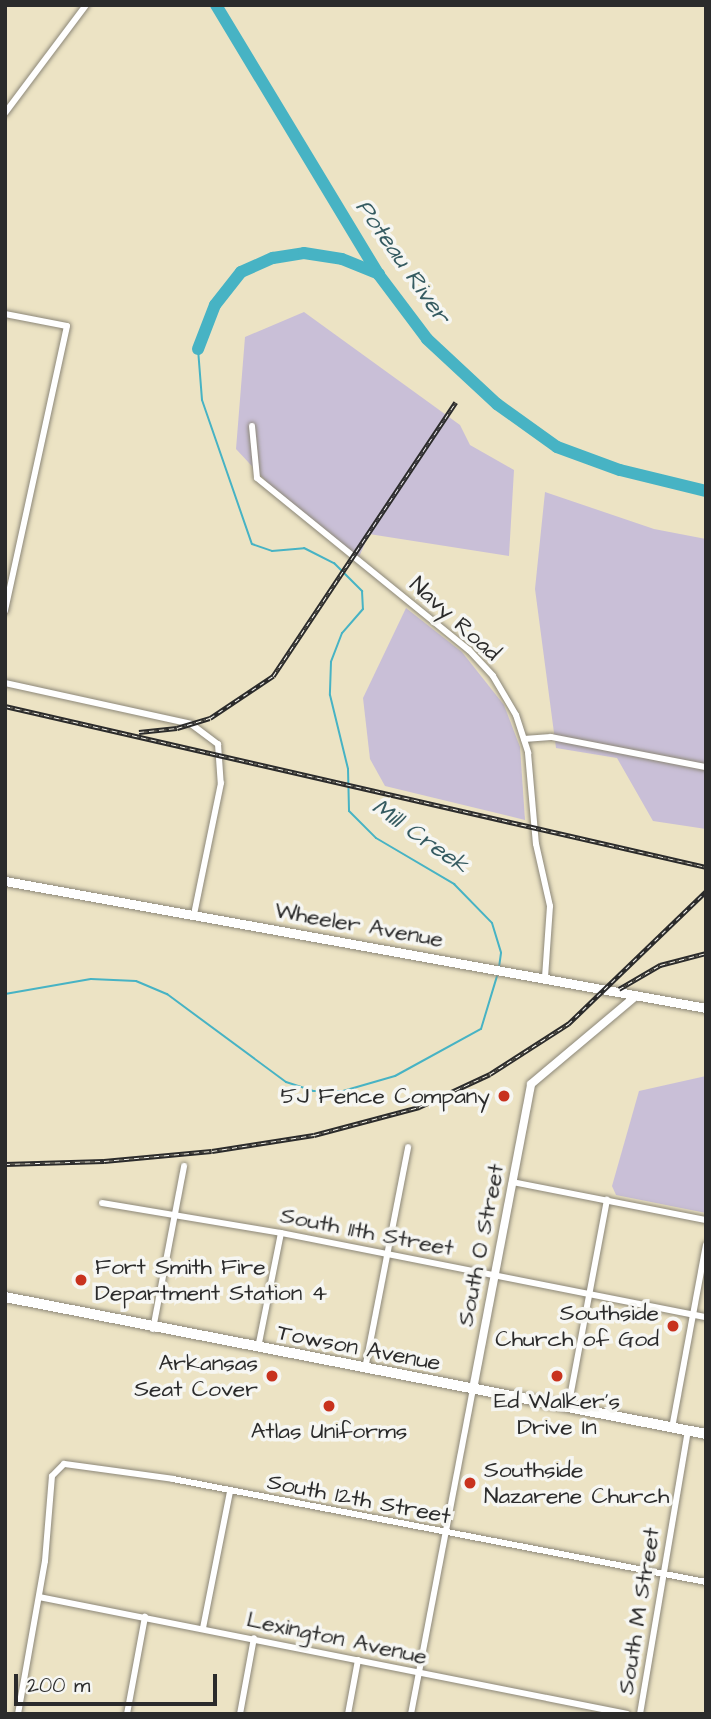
<!DOCTYPE html>
<style>
body{margin:0}
#map{position:relative;width:711px;height:1719px;overflow:hidden;background:#ece3c4;font-family:"Architects Daughter",sans-serif}
div>[style]{position:absolute}
[style*='--x']{left:calc(var(--x)*1px);top:calc(var(--y)*1px);width:calc(var(--w)*1px);rotate:calc(var(--a)*1deg)}
.industrial>*{inset:0;background:#c9bfd7}
.stream>*{height:2px;margin:-1px;padding:0 1px;transform-origin:1px;border-radius:1px;background:#47b3c4}
.river>*{height:12px;margin:-6px;padding:0 6px;transform-origin:6px;border-radius:6px;background:#47b3c4}
.roads{filter:drop-shadow(0 0 2px #8c8778) drop-shadow(0 0 2px #8c8778)}
.minor>*{height:6px;margin:-3px;padding:0 3px;transform-origin:3px;border-radius:3px;background:#fff}
.tertiary>*{height:8px;margin:-4px;padding:0 4px;transform-origin:4px;border-radius:4px;background:#fff}
.secondary>*{height:9px;margin:-4.5px;padding:0 4.5px;transform-origin:4.5px;border-radius:4.5px;background:#fff}
.primary>*{height:10px;margin:-5px;padding:0 5px;transform-origin:5px;border-radius:5px;background:#fff}
.rail>*{height:4.5px;margin-top:-2.25px;transform-origin:0;background:repeating-linear-gradient(90deg,#f6f6f2 0 5px,#2b2b2b 0 10px);box-sizing:border-box;border-block:2px solid #2b2b2b}
.dots>*{width:19px;height:19px;translate:-50% -50%;box-sizing:border-box;border:4px solid #f6f6f2;border-radius:50%}
span{translate:-50% -50%;white-space:nowrap;text-align:center;line-height:1.15;-webkit-text-stroke:7px #f6f6f2;paint-order:stroke}
.street-label{font-size:23px;color:#2b2b2b}
.poi-label{font-size:23px;color:#2b2b2b}
.right{translate:-100% -50%;text-align:right}
.left{translate:0 -50%;text-align:left}
.water-label{font-size:24px;color:#355b61;font-style:italic}
.frame{position:absolute;inset:0;border:7px solid #2b2b2b;pointer-events:none}
.scale{position:absolute;left:14px;top:1674px;width:203px;height:32px;box-sizing:border-box;border:4px solid #2b2b2b;border-top:0;padding-left:9px;font-size:21px;line-height:24px;white-space:nowrap;color:#2b2b2b;-webkit-text-stroke:5px #f6f6f2;paint-order:stroke}
</style>
<div id="map">
<div class="industrial">
<div style="clip-path:polygon(304px 312px,460px 425px,470px 445px,514px 470px,509px 556px,369px 534px,359px 557px,292px 509px,236px 449px,245px 337px)"></div>
<div style="clip-path:polygon(545px 492px,654px 529px,706px 539px,706px 829px,653px 821px,617px 758px,556px 748px,535px 589px)"></div>
<div style="clip-path:polygon(406px 608px,462px 652px,504px 705px,520px 747px,525px 820px,385px 786px,370px 759px,363px 698px)"></div>
<div style="clip-path:polygon(706px 1076px,706px 1213px,616px 1195px,612px 1186px,639px 1091px)"></div>
</div>
<div class="stream">
<div style="--x:198;--y:349;--w:51;--a:85.5"></div>
<div style="--x:202;--y:400;--w:152;--a:70.9"></div>
<div style="--x:252;--y:544;--w:21;--a:19"></div>
<div style="--x:272;--y:551;--w:32;--a:-5"></div>
<div style="--x:304;--y:548;--w:34;--a:27"></div>
<div style="--x:334;--y:563;--w:40;--a:45"></div>
<div style="--x:362;--y:591;--w:18;--a:87"></div>
<div style="--x:363;--y:609;--w:32;--a:131"></div>
<div style="--x:342;--y:633;--w:31;--a:111"></div>
<div style="--x:331;--y:662;--w:33;--a:92"></div>
<div style="--x:330;--y:695;--w:76;--a:76.3"></div>
<div style="--x:348;--y:769;--w:42;--a:88.6"></div>
<div style="--x:349;--y:811;--w:38;--a:45"></div>
<div style="--x:376;--y:838;--w:91;--a:30.5"></div>
<div style="--x:454;--y:884;--w:54;--a:45.7"></div>
<div style="--x:492;--y:923;--w:31;--a:73"></div>
<div style="--x:501;--y:953;--w:14;--a:98"></div>
<div style="--x:5;--y:994;--w:87;--a:-9.9"></div>
<div style="--x:91;--y:979;--w:45;--a:2.5"></div>
<div style="--x:136;--y:981;--w:34;--a:23"></div>
<div style="--x:167;--y:994;--w:148;--a:36.5"></div>
<div style="--x:286;--y:1082;--w:28;--a:18"></div>
<div style="--x:313;--y:1091;--w:30;--a:0"></div>
<div style="--x:343;--y:1091;--w:54;--a:-16.1"></div>
<div style="--x:395;--y:1076;--w:98;--a:-28.7"></div>
<div style="--x:481;--y:1029;--w:55;--a:-73.2"></div>
</div>
<div class="river">
<div style="--x:216;--y:5;--w:315;--a:58.9"></div>
<div style="--x:379;--y:275;--w:80;--a:53.1"></div>
<div style="--x:427;--y:339;--w:96;--a:42.9"></div>
<div style="--x:497;--y:404;--w:74;--a:35.6"></div>
<div style="--x:557;--y:447;--w:67;--a:20.1"></div>
<div style="--x:620;--y:470;--w:89;--a:13.7"></div>
<div style="--x:198;--y:349;--w:47;--a:-68.9"></div>
<div style="--x:215;--y:305;--w:42;--a:-51.8"></div>
<div style="--x:241;--y:272;--w:35;--a:-24"></div>
<div style="--x:273;--y:258;--w:31;--a:-9"></div>
<div style="--x:304;--y:253;--w:38;--a:9"></div>
<div style="--x:342;--y:259;--w:40;--a:22"></div>
</div>
<div class="roads">
<div class="minor">
<div style="--x:5;--y:113;--w:135;--a:-53.1"></div>
<div style="--x:5;--y:314;--w:63;--a:11"></div>
<div style="--x:67;--y:326;--w:292;--a:102.3"></div>
<div style="--x:252;--y:426;--w:52;--a:84.5"></div>
<div style="--x:257;--y:478;--w:273;--a:39.1"></div>
<div style="--x:469;--y:650;--w:35;--a:47"></div>
<div style="--x:493;--y:676;--w:45;--a:59.5"></div>
<div style="--x:516;--y:715;--w:40;--a:72"></div>
<div style="--x:528;--y:753;--w:91;--a:85"></div>
<div style="--x:536;--y:844;--w:64;--a:77.3"></div>
<div style="--x:550;--y:906;--w:72;--a:94"></div>
<div style="--x:5;--y:683;--w:190;--a:12.4"></div>
<div style="--x:191;--y:724;--w:34;--a:37"></div>
<div style="--x:218;--y:744;--w:39;--a:86"></div>
<div style="--x:221;--y:783;--w:134;--a:101.6"></div>
<div style="--x:524;--y:739;--w:27;--a:-4"></div>
<div style="--x:551;--y:737;--w:158;--a:11"></div>
<div style="--x:512;--y:1182;--w:198;--a:11.1"></div>
<div style="--x:102;--y:1203;--w:181;--a:9.5"></div>
<div style="--x:281;--y:1233;--w:433;--a:11.2"></div>
<div style="--x:153;--y:1329;--w:166;--a:-79.2"></div>
<div style="--x:258;--y:1348;--w:117;--a:-78.7"></div>
<div style="--x:365;--y:1369;--w:226;--a:-79"></div>
<div style="--x:568;--y:1408;--w:212;--a:-79.4"></div>
<div style="--x:672;--y:1428;--w:186;--a:-79.5"></div>
<div style="--x:39;--y:1597;--w:600;--a:11.25"></div>
<div style="--x:203;--y:1628;--w:139;--a:-78.8"></div>
<div style="--x:18;--y:1714;--w:155;--a:-80"></div>
<div style="--x:45;--y:1561;--w:85;--a:-85.3"></div>
<div style="--x:52;--y:1476;--w:17;--a:-45"></div>
<div style="--x:64;--y:1464;--w:110;--a:7.8"></div>
<div style="--x:173;--y:1479;--w:543;--a:10.94"></div>
<div style="--x:127;--y:1714;--w:99;--a:-79.5"></div>
<div style="--x:240;--y:1714;--w:77;--a:-79.6"></div>
<div style="--x:348;--y:1714;--w:55;--a:-79.5"></div>
<div style="--x:411;--y:1714;--w:331;--a:-79.2"></div>
<div style="--x:640;--y:1714;--w:287;--a:-80.4"></div>
</div>
<div class="tertiary">
<div style="--x:473;--y:1389;--w:310;--a:-79.2"></div>
<div style="--x:531;--y:1084;--w:137;--a:-40"></div>
</div>
<div class="secondary">
<div style="--x:5;--y:881;--w:712;--a:10.27"></div>
</div>
<div class="primary">
<div style="--x:5;--y:1297;--w:714;--a:11.06"></div>
</div>
</div>
<div class="rail">
<div style="--x:5;--y:706;--w:719;--a:12.93"></div>
<div style="--x:139;--y:732;--w:38;--a:-6"></div>
<div style="--x:177;--y:728;--w:34;--a:-17"></div>
<div style="--x:210;--y:718;--w:76;--a:-33.7"></div>
<div style="--x:273;--y:676;--w:329;--a:-56.3"></div>
<div style="--x:619;--y:989;--w:48;--a:-30.3"></div>
<div style="--x:660;--y:965;--w:48;--a:-14.6"></div>
<div style="--x:5;--y:1164;--w:99;--a:-1.7"></div>
<div style="--x:104;--y:1161;--w:108;--a:-5.3"></div>
<div style="--x:212;--y:1151;--w:103;--a:-8.9"></div>
<div style="--x:314;--y:1135;--w:109;--a:-14.9"></div>
<div style="--x:419;--y:1107;--w:78;--a:-24.9"></div>
<div style="--x:490;--y:1074;--w:93;--a:-32.7"></div>
<div style="--x:568;--y:1024;--w:192;--a:-43.9"></div>
</div>
<div class="dots">
<div style="left:504px;top:1096px;background:#c8321e"></div>
<div style="left:81px;top:1280px;background:#c8321e"></div>
<div style="left:673px;top:1326px;background:#c8321e"></div>
<div style="left:272px;top:1376px;background:#c8321e"></div>
<div style="left:557px;top:1376px;background:#c8321e"></div>
<div style="left:329px;top:1406px;background:#c8321e"></div>
<div style="left:470px;top:1483px;background:#c8321e"></div>
</div>
<div class="street-label">
<span style="left:455px;top:619px;rotate:42deg">Navy Road</span>
<span style="left:359px;top:925px;rotate:10deg">Wheeler Avenue</span>
<span style="left:367px;top:1232px;rotate:11deg">South 11th Street</span>
<span style="left:481px;top:1245px;rotate:-79deg">South O Street</span>
<span style="left:359px;top:1348px;rotate:11deg">Towson Avenue</span>
<span style="left:359px;top:1499px;rotate:11deg">South 12th Street</span>
<span style="left:639px;top:1611px;rotate:-81deg">South M Street</span>
<span style="left:337px;top:1638px;rotate:12deg">Lexington Avenue</span>
</div>
<div class="poi-label">
<span class="right" style="left:490px;top:1096px">5J Fence Company</span>
<span class="left" style="left:95px;top:1280px">Fort Smith Fire<br>Department Station 4</span>
<span class="right" style="left:659px;top:1326px">Southside<br>Church of God</span>
<span class="right" style="left:258px;top:1376px">Arkansas<br>Seat Cover</span>
<span style="left:557px;top:1414px">Ed Walker's<br>Drive In</span>
<span style="left:329px;top:1431px">Atlas Uniforms</span>
<span class="left" style="left:484px;top:1483px">Southside<br>Nazarene Church</span>
</div>
<div class="water-label">
<span style="left:402px;top:262px;rotate:55deg">Poteau River</span>
<span style="left:420px;top:837px;rotate:35deg">Mill Creek</span>
</div>
<div class="frame"></div>
<div class="scale">200 m</div>
</div>
